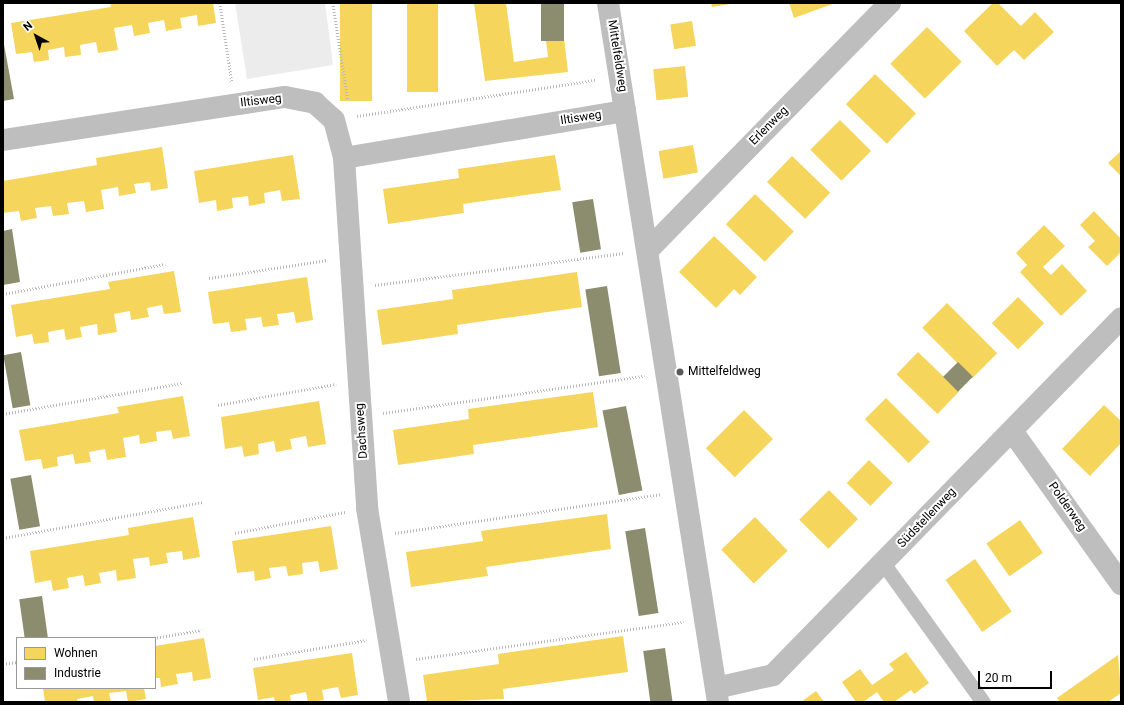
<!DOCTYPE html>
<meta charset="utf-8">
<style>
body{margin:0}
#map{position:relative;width:1124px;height:705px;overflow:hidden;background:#fff;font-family:Roboto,sans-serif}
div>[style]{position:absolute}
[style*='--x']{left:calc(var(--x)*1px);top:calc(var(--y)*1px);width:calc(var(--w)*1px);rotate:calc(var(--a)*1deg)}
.green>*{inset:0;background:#ececec}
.homes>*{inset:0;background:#f6d55c;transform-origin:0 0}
.industry>*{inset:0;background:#8c8c6e;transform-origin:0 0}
.path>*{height:2.5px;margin-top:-1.25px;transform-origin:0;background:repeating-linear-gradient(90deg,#b9b9b9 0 1px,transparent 0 3px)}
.lane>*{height:15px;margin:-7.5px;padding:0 7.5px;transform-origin:7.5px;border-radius:7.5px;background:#bebebe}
.street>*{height:22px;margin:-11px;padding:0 11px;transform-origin:11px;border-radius:11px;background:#bebebe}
.dots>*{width:11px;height:11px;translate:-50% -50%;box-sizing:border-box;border:2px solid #fff;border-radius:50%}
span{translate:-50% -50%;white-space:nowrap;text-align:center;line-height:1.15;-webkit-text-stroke:4px #fff;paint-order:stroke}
.street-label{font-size:12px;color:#000}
.poi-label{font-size:12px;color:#000}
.left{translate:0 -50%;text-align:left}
.frame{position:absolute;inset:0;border:4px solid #000;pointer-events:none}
.legend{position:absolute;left:16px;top:637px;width:140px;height:52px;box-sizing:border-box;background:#fff;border:1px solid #999;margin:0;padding:5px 7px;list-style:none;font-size:12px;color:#000}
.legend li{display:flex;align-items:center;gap:8px;height:20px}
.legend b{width:20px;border:1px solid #999}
.north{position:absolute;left:16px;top:16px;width:40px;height:40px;-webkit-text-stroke:3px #fff;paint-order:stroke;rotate:320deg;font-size:11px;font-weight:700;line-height:16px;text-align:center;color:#000}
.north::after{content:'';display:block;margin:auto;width:14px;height:18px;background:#000;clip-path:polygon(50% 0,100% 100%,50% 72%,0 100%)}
.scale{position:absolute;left:978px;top:671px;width:74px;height:18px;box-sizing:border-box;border:2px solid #000;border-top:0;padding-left:5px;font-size:12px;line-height:14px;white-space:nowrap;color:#000;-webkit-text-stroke:3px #fff;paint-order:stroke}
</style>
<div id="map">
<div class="green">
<div style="clip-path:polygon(235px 3px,325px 3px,333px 65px,247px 79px)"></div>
</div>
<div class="homes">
<div style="clip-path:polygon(110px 3px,213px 3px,216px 23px,198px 26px,197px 15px,180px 18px,182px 28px,166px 31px,164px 20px,148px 23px,150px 33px,134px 36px,132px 25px,114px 28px,118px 50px,98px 53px,96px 42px,80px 45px,81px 55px,65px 57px,64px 47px,48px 50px,49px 60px,34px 62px,32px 52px,16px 54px,11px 23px,111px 7px)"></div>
<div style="left:340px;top:3px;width:32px;height:98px"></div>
<div style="left:407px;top:3px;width:31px;height:89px"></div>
<div style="clip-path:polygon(474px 3px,506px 3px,514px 62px,548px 57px,546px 41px,564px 38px,568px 72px,485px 81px)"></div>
<div style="clip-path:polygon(711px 3px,730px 3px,730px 4px,712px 7px)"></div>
<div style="clip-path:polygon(789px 3px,835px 3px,794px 18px)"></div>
<div style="clip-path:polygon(993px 3px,998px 3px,1021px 26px,1035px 12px,1054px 32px,1024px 60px,1014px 50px,997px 66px,964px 31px)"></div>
<div style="left:692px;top:21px;width:25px;height:22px;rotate:81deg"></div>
<div style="left:927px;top:27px;width:49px;height:52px;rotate:45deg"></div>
<div style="left:685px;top:66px;width:31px;height:32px;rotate:84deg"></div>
<div style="left:875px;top:74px;width:57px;height:42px;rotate:44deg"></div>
<div style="left:840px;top:120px;width:44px;height:42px;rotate:45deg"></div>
<div style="left:693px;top:145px;width:28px;height:35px;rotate:80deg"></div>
<div style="clip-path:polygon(162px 147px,168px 188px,151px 191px,150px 182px,134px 184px,136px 193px,119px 196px,118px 187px,101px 190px,104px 209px,86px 212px,84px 201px,67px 203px,69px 214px,53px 216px,51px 206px,35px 208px,37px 218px,21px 221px,19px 211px,3px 213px,3px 181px,97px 165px,96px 158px)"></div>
<div style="clip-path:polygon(1121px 151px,1121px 176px,1108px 163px)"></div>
<div style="clip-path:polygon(293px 155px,300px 199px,282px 201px,280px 190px,264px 193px,265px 203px,249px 206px,248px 196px,232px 198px,233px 208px,217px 211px,216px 200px,199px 203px,194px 171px)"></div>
<div style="clip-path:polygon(555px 155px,561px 190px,463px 204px,464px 213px,388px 224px,383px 189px,459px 178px,458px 169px)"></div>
<div style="left:792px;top:156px;width:53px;height:36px;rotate:44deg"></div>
<div style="left:755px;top:194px;width:54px;height:42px;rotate:44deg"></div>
<div style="clip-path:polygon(1094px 211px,1121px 239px,1121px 252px,1107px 266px,1088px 247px,1095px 241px,1080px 225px)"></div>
<div style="clip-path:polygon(1044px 225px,1065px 246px,1043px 267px,1051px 275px,1062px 264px,1087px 291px,1061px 316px,1020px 272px,1027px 265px,1016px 253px)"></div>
<div style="clip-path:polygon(714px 236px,757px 277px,740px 295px,734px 289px,716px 308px,679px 272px)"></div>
<div style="clip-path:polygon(174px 271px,181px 312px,164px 314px,162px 305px,147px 308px,149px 317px,131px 320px,130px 311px,114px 314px,117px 332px,98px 335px,97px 324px,80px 327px,82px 337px,66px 340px,64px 329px,48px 332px,49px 342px,34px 344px,32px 334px,16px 337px,11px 305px,110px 289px,108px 282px)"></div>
<div style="clip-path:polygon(577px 272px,582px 307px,457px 325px,458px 334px,382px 345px,377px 310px,453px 299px,452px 290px)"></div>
<div style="clip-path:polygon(307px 277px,313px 320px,296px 323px,294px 312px,277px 314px,279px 325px,263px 327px,261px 317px,245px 319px,247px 330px,231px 332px,229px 322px,213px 324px,208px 292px)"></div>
<div style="left:1018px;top:297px;width:37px;height:37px;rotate:45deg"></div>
<div style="left:947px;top:303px;width:71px;height:35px;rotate:45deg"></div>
<div style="left:918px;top:352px;width:57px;height:31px;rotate:44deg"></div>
<div style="clip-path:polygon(593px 392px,598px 427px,473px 445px,474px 454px,398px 465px,393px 430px,469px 419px,468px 409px)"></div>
<div style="clip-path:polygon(183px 396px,190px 436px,173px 439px,171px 430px,156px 432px,157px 441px,140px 444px,139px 435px,123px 438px,126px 457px,107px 460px,105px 449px,89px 452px,91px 462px,75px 464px,73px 454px,57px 457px,58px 466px,43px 469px,41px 459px,25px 461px,19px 430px,119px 413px,117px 407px)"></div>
<div style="left:886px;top:398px;width:62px;height:30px;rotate:45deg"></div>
<div style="clip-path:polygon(319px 401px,326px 444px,308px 447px,306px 436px,290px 439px,292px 449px,276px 452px,274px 441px,258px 444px,259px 454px,244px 457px,242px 446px,225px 449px,221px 417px)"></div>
<div style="clip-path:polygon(1104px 405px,1121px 421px,1121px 443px,1090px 476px,1062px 449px)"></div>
<div style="left:744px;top:410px;width:41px;height:54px;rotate:45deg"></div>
<div style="left:869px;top:460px;width:33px;height:32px;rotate:44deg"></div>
<div style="left:829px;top:490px;width:41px;height:42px;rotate:45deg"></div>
<div style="clip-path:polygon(607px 514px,611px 549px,486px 567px,488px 576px,411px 587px,406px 552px,483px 541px,481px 531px)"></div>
<div style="clip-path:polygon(193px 517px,200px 557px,183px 560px,182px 551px,166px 553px,168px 563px,150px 566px,149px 557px,133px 559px,136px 578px,117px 581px,116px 570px,99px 573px,101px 583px,85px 586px,83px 575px,67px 578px,69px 588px,53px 591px,51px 580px,35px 583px,30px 551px,129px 535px,128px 528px)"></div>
<div style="left:755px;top:517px;width:47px;height:47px;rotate:46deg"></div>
<div style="left:1020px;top:520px;width:40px;height:41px;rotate:55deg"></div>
<div style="clip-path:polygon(331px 526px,338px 569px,320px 572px,318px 561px,302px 563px,303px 574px,288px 576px,286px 566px,269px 568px,271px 578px,255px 581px,254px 571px,237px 573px,232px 541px)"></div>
<div style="left:975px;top:559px;width:64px;height:36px;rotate:55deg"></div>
<div style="clip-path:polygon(623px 636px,628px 672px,503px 689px,504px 699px,427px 702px,423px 675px,499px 664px,498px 654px)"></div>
<div style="clip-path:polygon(204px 638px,211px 678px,193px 681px,192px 672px,176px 674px,178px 684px,161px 687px,160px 678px,155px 678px,155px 646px)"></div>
<div style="clip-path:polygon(906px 652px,929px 683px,914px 694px,911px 690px,894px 702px,884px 702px,877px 692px,863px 702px,856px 702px,842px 682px,860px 669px,872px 685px,894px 670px,889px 664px)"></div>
<div style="clip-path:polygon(352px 653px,358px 695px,341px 698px,338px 687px,322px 690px,324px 700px,312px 702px,308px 702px,306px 692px,290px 695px,291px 702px,275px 702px,274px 697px,258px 700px,253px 668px)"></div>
<div style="clip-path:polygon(1118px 655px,1121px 693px,1108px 702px,1060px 702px,1057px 698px)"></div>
<div style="clip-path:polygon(43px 688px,144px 688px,146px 699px,128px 702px,126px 691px,109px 693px,111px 702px,94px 702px,93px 696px,77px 699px,78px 702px,45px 702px)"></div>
<div style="clip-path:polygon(816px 691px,824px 702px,801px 702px)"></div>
</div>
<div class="industry">
<div style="left:541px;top:3px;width:23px;height:38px"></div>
<div style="clip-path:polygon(3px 39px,14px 99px,3px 101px)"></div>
<div style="left:593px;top:199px;width:51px;height:21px;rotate:81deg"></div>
<div style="clip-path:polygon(12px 229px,20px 282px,3px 285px,3px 231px)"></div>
<div style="left:607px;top:286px;width:88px;height:22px;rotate:81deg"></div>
<div style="left:21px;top:352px;width:54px;height:18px;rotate:80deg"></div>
<div style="left:958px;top:362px;width:21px;height:21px;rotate:45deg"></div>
<div style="left:626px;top:406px;width:86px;height:24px;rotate:79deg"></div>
<div style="left:31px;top:475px;width:52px;height:21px;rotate:80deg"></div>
<div style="left:645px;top:528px;width:86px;height:20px;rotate:81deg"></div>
<div style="left:42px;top:596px;width:42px;height:23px;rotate:82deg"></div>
<div style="left:665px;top:648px;width:55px;height:22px;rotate:82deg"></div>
</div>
<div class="path">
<div style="--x:220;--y:3;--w:80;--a:81.4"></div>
<div style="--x:333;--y:3;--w:98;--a:81.2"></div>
<div style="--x:357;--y:116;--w:242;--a:-8.6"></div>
<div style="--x:209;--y:278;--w:120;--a:-8.6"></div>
<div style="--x:375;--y:285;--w:251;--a:-7.3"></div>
<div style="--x:3;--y:294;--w:165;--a:-10.5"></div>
<div style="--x:218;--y:405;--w:120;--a:-10.1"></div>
<div style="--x:383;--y:413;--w:264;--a:-8.1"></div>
<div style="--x:3;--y:414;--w:182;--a:-9.8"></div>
<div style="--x:235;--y:533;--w:112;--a:-10.8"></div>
<div style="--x:395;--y:533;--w:269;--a:-8.3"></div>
<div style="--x:3;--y:538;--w:204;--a:-10.2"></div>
<div style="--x:154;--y:638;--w:48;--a:-9.7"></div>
<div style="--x:254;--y:659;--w:114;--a:-9.6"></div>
<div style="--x:416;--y:659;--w:270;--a:-7.9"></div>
<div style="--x:3;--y:664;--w:14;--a:-8"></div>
</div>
<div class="lane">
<div style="--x:883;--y:563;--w:171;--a:54.3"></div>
</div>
<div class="street">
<div style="--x:608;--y:3;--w:708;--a:81.06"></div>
<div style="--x:3;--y:140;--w:285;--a:-8.7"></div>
<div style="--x:285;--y:97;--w:31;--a:11"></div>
<div style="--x:315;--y:103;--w:25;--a:42"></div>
<div style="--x:334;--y:120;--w:39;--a:75"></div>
<div style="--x:344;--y:158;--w:285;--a:-9.5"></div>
<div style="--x:344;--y:158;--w:351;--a:86.2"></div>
<div style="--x:367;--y:508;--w:197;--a:80.6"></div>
<div style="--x:648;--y:250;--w:346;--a:-45.6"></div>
<div style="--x:1012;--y:431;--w:188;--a:54.5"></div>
<div style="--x:716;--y:688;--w:58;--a:-12.8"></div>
<div style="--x:773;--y:675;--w:498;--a:-45.7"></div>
</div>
<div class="dots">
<div style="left:680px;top:372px;background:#595959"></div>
</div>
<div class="street-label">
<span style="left:617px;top:56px;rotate:81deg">Mittelfeldweg</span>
<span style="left:261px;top:101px;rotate:-7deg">Iltisweg</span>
<span style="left:581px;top:118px;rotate:-9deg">Iltisweg</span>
<span style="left:769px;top:126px;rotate:-45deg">Erlenweg</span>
<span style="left:362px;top:431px;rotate:-94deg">Dachsweg</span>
<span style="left:1067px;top:507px;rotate:55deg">Polderweg</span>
<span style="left:927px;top:518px;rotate:-46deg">Südstellenweg</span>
</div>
<div class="poi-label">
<span class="left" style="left:688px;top:372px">Mittelfeldweg</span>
</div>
<div class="frame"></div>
<ul class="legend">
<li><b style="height:11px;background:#f6d55c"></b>Wohnen</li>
<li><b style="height:11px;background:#8c8c6e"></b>Industrie</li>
</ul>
<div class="north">N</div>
<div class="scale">20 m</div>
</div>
